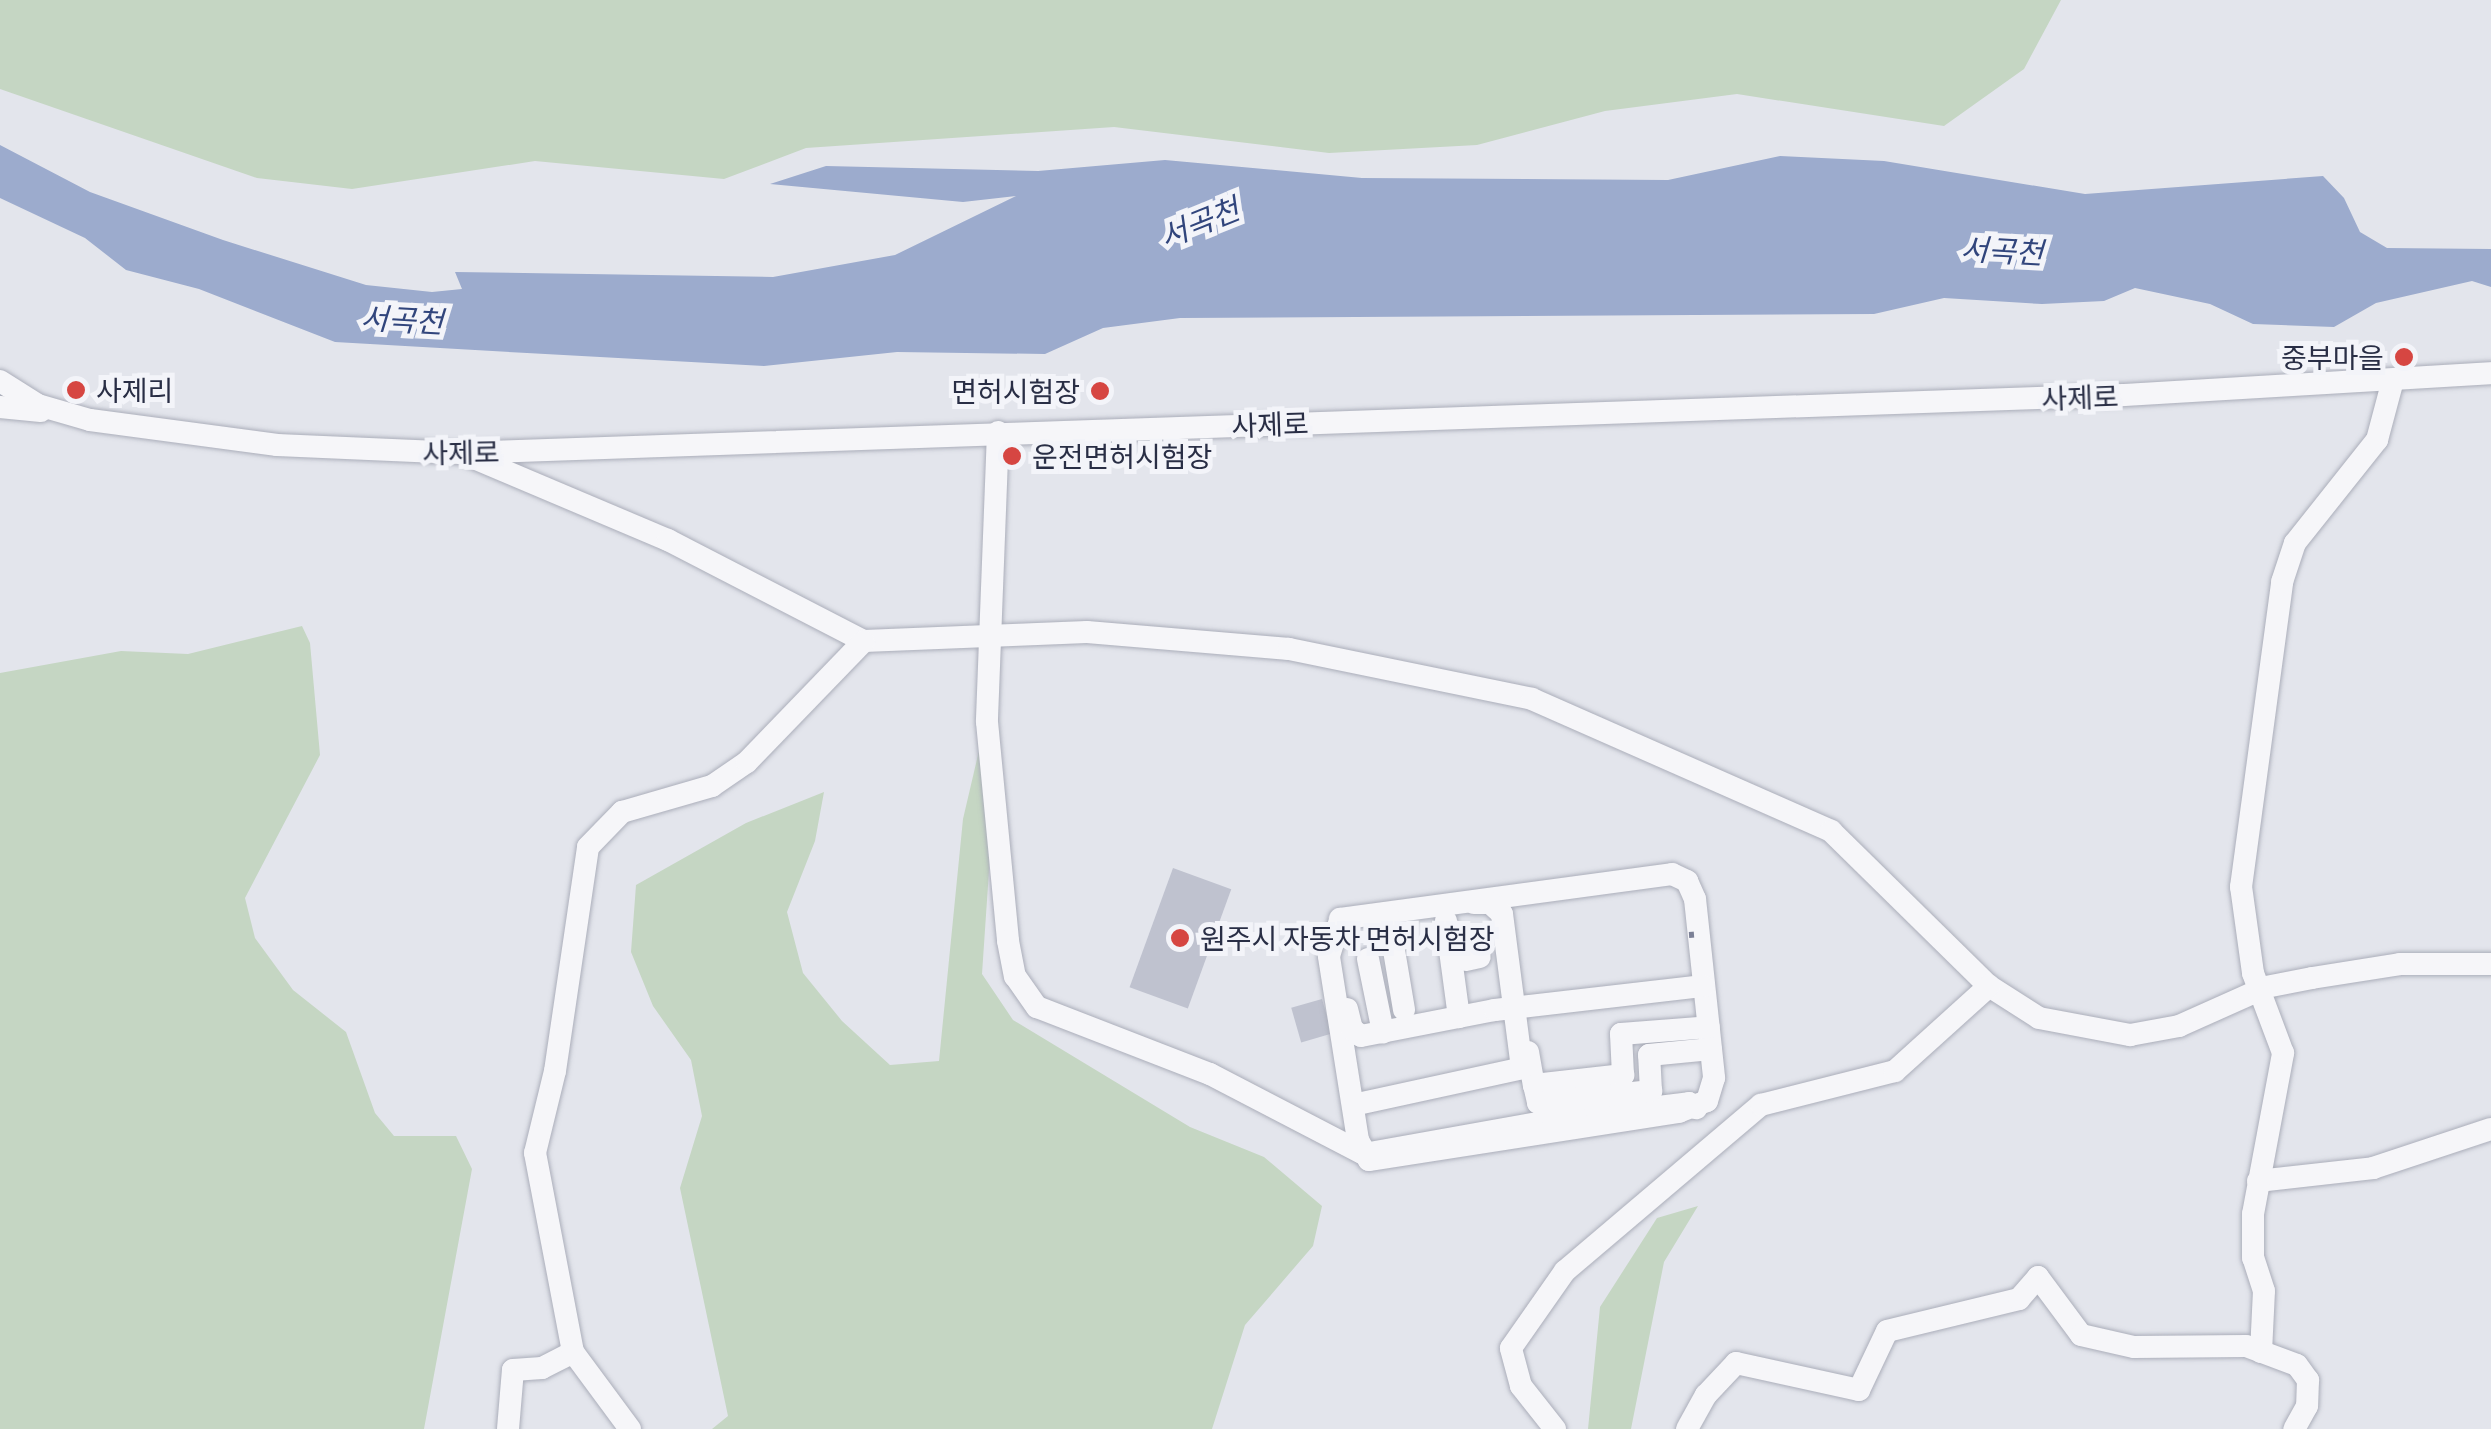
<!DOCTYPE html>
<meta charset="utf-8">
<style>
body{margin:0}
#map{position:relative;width:2491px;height:1429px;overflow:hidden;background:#e3e5ec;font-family:Barlow,"Noto Sans KR",sans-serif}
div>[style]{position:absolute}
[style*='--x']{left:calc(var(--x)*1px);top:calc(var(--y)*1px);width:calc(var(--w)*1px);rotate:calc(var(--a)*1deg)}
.green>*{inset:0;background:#c5d6c3}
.water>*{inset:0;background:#9cabcd}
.building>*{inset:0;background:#bfc2cf;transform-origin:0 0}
.roads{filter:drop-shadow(0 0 2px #abaeba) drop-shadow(0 0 2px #abaeba)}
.minor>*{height:22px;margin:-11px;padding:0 11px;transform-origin:11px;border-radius:11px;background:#f6f6f9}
.rail>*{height:6px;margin-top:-3px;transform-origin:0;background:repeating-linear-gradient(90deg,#7b8096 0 5px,transparent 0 15px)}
.dots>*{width:28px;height:28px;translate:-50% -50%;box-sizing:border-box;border:5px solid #f3f4f9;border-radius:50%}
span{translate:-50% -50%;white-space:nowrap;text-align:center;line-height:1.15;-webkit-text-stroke:10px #f3f4f9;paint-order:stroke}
.poi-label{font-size:28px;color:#292e45}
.right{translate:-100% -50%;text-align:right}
.left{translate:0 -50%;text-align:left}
.street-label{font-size:28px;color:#292e45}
.water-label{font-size:30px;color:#31457c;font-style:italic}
</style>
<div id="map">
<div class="green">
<div style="clip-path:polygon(0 0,2061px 0,2024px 69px,1944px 126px,1737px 94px,1605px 111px,1477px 145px,1329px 153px,1114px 127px,806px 148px,724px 179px,535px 161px,352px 189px,257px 178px,0 89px)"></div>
<div style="clip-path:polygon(302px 626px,310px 643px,320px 755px,245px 898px,255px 938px,293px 990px,346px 1032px,375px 1113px,394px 1136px,456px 1136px,472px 1169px,424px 1429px,0 1429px,0 673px,121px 651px,188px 654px)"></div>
<div style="clip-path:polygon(981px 742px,994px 797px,982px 974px,1013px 1020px,1190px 1127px,1264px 1157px,1322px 1206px,1313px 1246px,1245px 1325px,1212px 1429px,712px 1429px,728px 1416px,680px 1188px,702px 1116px,691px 1060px,653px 1006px,631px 952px,636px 885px,746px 823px,824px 792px,815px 841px,787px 912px,803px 973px,842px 1021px,890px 1065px,939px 1061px,963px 819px)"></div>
<div style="clip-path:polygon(1698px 1206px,1664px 1262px,1631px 1429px,1588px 1429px,1600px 1307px,1657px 1218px)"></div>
</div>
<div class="water">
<div style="clip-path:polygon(0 145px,90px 192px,223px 240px,366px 285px,432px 292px,462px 289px,455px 272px,773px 277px,895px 255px,1016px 196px,963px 202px,770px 184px,826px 166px,1038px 171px,1165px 160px,1362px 178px,1668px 180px,1780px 156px,1884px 161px,2085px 194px,2323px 176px,2344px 198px,2360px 232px,2387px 248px,2491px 249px,2491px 287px,2472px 281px,2376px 303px,2334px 327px,2253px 324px,2210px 304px,2135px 288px,2104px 301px,2042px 304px,1944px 298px,1874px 314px,1180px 318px,1103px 328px,1045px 354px,897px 352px,764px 366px,527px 353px,335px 342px,199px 289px,126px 270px,85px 238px,0 198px)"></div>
</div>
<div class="building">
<div style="left:1173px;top:868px;width:62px;height:127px;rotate:20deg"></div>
<div style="left:1322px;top:999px;width:36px;height:32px;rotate:74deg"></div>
</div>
<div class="roads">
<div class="minor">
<div style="--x:0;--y:381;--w:45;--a:32.3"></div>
<div style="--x:38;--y:405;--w:54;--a:16.1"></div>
<div style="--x:90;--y:420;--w:189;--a:7.6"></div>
<div style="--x:277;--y:445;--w:184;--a:2.5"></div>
<div style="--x:461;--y:453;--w:1663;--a:-2"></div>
<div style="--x:2123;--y:395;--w:369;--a:-3.4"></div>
<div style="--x:0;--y:407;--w:41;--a:5.6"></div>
<div style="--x:998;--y:432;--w:290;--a:92.2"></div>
<div style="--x:987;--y:722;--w:220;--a:84.5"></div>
<div style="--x:1008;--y:941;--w:36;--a:79"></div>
<div style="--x:1015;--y:976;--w:38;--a:55"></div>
<div style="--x:1037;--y:1007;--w:186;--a:21.2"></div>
<div style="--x:1210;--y:1074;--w:174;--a:27.5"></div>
<div style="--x:1364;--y:1154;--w:200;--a:-10.1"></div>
<div style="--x:1561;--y:1119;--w:129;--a:-7.1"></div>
<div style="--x:1689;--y:1103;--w:9;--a:36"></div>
<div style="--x:469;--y:456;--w:216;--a:22.9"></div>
<div style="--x:668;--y:540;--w:220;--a:27.3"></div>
<div style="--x:864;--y:641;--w:223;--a:-2.3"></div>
<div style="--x:1087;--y:632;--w:203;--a:4.8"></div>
<div style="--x:1289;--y:649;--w:248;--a:11.6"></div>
<div style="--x:1532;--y:699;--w:327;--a:23.8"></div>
<div style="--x:1831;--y:831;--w:221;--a:44.5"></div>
<div style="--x:1989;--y:986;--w:59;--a:32.6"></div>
<div style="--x:2039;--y:1018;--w:93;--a:10.6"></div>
<div style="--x:2130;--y:1035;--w:50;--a:-10.4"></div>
<div style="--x:2179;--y:1026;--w:95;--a:-24.1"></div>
<div style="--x:2266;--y:987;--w:47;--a:-11.1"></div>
<div style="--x:2312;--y:978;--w:89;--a:-9"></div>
<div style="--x:2400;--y:964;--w:91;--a:0"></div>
<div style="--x:1672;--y:874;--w:17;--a:25"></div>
<div style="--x:1687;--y:881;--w:20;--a:66"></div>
<div style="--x:1695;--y:899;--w:180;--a:83.9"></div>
<div style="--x:1714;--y:1078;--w:24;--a:107"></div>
<div style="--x:1707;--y:1101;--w:30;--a:159"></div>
<div style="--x:1679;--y:1112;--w:314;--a:171.2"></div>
<div style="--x:1369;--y:1160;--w:23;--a:-119"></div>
<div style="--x:1358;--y:1140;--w:186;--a:-99"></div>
<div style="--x:1329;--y:956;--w:39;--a:-73"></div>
<div style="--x:1340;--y:919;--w:335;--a:-7.7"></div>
<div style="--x:1388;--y:915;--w:96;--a:80.4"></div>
<div style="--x:1446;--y:921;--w:97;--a:82.3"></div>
<div style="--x:1368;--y:959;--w:75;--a:78.4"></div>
<div style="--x:1466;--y:960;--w:14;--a:-12"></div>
<div style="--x:1347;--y:1009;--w:21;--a:76"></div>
<div style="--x:1352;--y:1029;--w:11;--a:38"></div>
<div style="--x:1361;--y:1036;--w:136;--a:-11"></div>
<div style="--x:1495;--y:1010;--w:210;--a:-6.6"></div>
<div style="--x:1528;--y:1052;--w:34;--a:80"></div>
<div style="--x:1534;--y:1085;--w:90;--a:-6.4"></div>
<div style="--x:1623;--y:1075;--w:41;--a:-92.8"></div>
<div style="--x:1621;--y:1034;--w:88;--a:-4.5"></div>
<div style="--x:1534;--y:1085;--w:18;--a:77"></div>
<div style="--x:1538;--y:1103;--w:114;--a:-6.1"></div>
<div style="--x:1651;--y:1091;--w:36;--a:-93"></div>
<div style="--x:1649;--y:1055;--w:62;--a:-5.5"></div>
<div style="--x:1353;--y:1105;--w:173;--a:-12.3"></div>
<div style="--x:1522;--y:1068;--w:155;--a:-97.4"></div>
<div style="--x:1502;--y:914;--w:16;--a:-137"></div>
<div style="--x:1490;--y:903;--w:16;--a:180"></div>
<div style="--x:2258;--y:1181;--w:116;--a:-6.4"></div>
<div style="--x:2373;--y:1168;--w:124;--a:-18.3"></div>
<div style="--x:2261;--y:1352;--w:61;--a:-87.2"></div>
<div style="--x:2264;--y:1291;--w:35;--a:-108"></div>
<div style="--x:2253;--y:1258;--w:44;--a:-90"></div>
<div style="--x:2253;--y:1214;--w:164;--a:-79.4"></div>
<div style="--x:2283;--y:1053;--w:85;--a:-110.6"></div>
<div style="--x:2253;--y:973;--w:87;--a:-97.9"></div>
<div style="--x:2241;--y:887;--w:308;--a:-82.3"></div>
<div style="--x:2282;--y:582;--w:41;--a:-71.6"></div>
<div style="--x:2295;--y:543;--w:132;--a:-51.5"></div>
<div style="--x:2377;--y:440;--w:62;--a:-75.1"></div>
<div style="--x:508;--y:1429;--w:59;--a:-85.2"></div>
<div style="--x:513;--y:1370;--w:29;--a:-4"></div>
<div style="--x:542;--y:1368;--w:35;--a:-27"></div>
<div style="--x:630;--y:1429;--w:96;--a:-126.5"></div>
<div style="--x:573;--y:1352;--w:203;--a:-100.8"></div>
<div style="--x:535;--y:1153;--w:84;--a:-76.3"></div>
<div style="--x:555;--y:1071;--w:226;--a:-81.6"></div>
<div style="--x:588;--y:847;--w:49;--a:-45.8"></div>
<div style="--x:622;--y:812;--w:94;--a:-16.1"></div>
<div style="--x:712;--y:786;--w:42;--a:-34.4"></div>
<div style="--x:747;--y:762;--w:168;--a:-46"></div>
<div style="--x:1555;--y:1429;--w:55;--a:-128.3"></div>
<div style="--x:1521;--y:1386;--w:39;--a:-105"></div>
<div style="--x:1511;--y:1348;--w:94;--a:-55"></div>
<div style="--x:1565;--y:1271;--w:257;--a:-40.3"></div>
<div style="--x:1761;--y:1105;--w:138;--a:-14.2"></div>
<div style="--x:1895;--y:1071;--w:127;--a:-42.1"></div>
<div style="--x:1687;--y:1429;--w:39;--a:-61"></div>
<div style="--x:1706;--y:1395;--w:44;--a:-46.8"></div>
<div style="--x:1736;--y:1363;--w:126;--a:12.4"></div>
<div style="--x:1859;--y:1390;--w:65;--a:-64.6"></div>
<div style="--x:1887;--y:1331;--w:136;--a:-13.6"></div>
<div style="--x:2019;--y:1299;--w:29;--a:-49"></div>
<div style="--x:2038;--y:1277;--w:72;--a:53.4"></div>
<div style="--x:2081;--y:1335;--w:54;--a:12.8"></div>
<div style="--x:2134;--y:1347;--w:112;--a:-0.5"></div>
<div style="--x:2246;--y:1346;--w:54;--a:20.4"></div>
<div style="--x:2297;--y:1365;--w:19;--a:54"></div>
<div style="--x:2308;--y:1380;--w:26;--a:92"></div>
<div style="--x:2307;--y:1406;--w:26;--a:119"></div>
</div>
</div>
<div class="rail">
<div style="--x:1689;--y:935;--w:13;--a:-4"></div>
</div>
<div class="dots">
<div style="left:2404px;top:357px;background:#d64642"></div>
<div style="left:76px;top:390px;background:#d64642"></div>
<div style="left:1100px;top:391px;background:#d64642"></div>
<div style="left:1012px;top:456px;background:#d64642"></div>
<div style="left:1180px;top:938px;background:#d64642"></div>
</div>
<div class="poi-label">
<span class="right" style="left:2384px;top:357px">중부마을</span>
<span class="left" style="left:96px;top:390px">사제리</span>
<span class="right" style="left:1080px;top:391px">면허시험장</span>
<span class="left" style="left:1032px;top:456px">운전면허시험장</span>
<span class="left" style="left:1200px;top:938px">원주시 자동차 면허시험장</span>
</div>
<div class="street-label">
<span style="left:2080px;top:397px;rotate:-2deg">사제로</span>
<span style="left:1270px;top:424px;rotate:-2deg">사제로</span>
<span style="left:461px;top:452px;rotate:-1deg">사제로</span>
</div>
<div class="water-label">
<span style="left:1199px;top:222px;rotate:-22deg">서곡천</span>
<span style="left:2002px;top:250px;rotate:3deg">서곡천</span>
<span style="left:402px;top:319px;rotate:3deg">서곡천</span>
</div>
</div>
